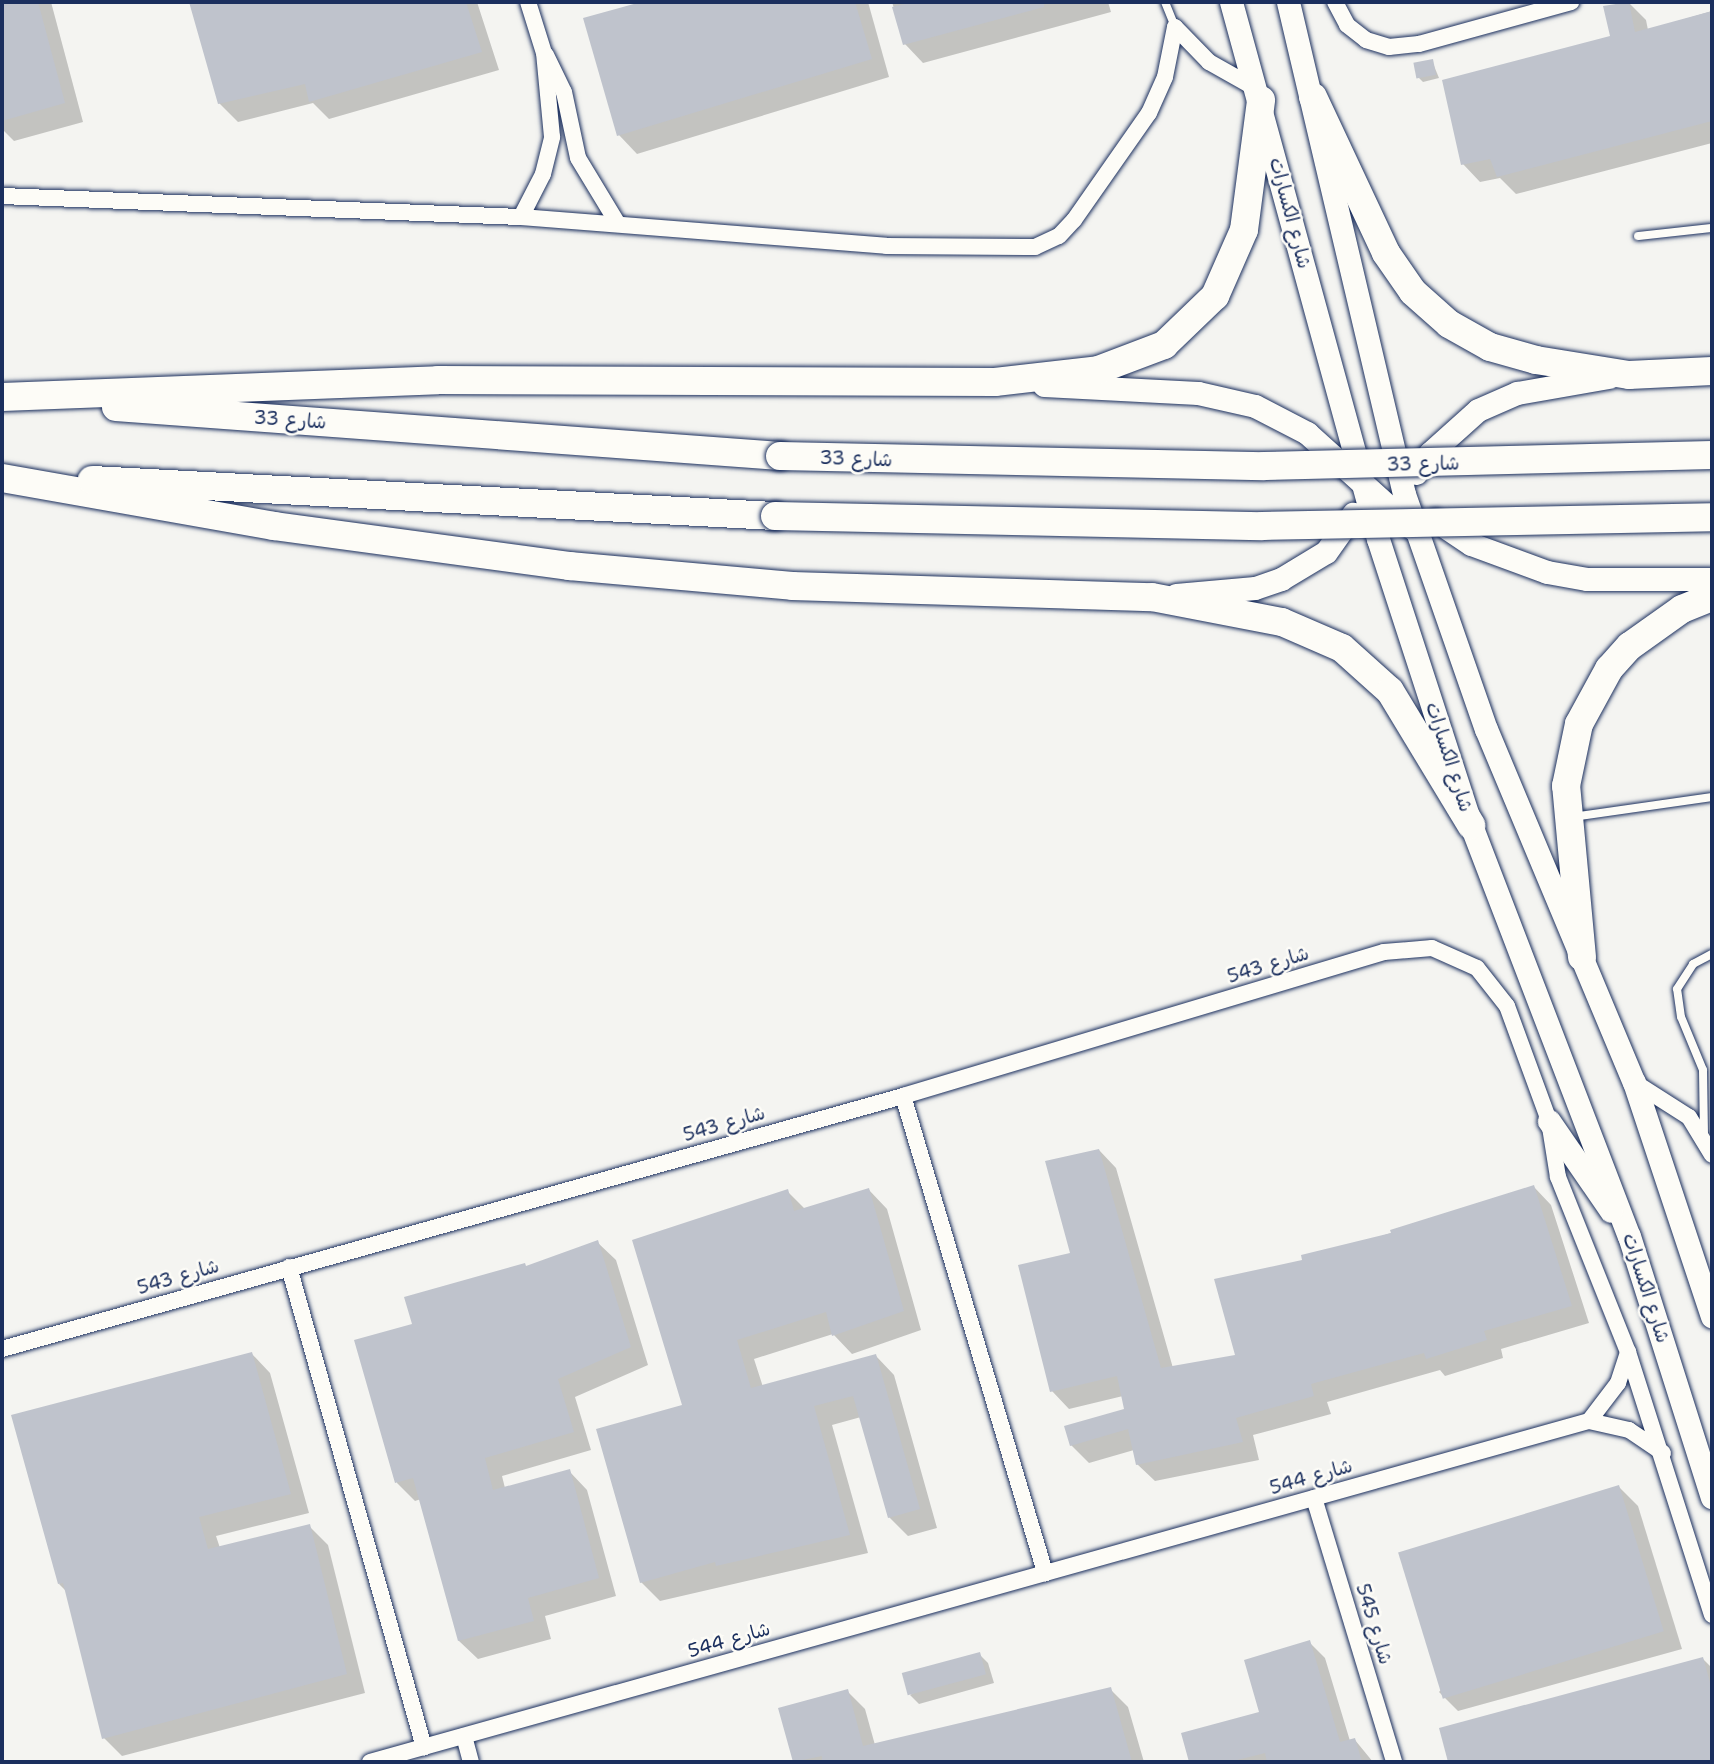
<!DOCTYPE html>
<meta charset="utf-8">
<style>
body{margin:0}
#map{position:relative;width:1714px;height:1764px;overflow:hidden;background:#f4f4f1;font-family:"Shantell Sans","Playpen Sans Arabic",sans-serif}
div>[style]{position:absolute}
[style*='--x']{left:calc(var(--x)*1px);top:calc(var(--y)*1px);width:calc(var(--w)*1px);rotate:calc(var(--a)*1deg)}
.shadow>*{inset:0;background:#0003}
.building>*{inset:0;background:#bfc3cc;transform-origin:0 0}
.roads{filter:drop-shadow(0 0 2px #1b2f5e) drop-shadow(0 0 2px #1b2f5e)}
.lane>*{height:8px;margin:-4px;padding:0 4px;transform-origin:4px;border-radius:4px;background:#fdfcf7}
.street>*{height:16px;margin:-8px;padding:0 8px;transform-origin:8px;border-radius:8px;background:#fdfcf7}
.secondary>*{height:23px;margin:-11.5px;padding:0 11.5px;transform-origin:11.5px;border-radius:11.5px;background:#fdfcf7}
.highway>*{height:28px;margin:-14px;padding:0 14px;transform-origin:14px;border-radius:14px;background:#fdfcf7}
.bridges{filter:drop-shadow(0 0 2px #1b2f5e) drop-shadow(0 0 2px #1b2f5e)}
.highway-bridge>*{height:28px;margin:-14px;padding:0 14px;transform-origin:14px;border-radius:14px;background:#fdfcf7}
span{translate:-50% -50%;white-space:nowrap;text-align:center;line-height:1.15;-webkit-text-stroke:5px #fdfcf7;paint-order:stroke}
.street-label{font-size:19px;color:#1b2f5e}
.frame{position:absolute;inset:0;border:4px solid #1b2f5e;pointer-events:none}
</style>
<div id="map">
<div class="shadow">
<div style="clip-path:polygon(2px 2px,51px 2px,83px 122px,14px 141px,2px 129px)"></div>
<div style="clip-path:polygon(191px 2px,477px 2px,499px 70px,329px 119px,313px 103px,238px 122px,219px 103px)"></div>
<div style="clip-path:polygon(648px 2px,868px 2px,889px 77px,637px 154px,619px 135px,585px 20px)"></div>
<div style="clip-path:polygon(892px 2px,1108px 2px,1111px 12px,923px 63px,905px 44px)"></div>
<div style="clip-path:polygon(1628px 2px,1646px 20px,1648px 30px,1712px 11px,1712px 143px,1516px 194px,1500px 178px,1480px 182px,1463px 164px,1612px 37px,1605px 7px)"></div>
<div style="clip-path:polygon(1432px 61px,1439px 78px,1423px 82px,1419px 78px)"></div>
<div style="clip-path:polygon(1099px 1150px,1116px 1168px,1173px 1368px,1237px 1356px,1304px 1261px,1534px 1187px,1551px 1205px,1589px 1323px,1501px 1349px,1503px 1358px,1445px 1376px,1440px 1370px,1327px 1402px,1331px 1414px,1253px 1435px,1259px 1460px,1155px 1481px,1137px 1464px,1134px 1450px,1089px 1463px,1071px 1445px,1126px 1410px,1123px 1396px,1069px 1409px,1052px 1391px,1073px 1254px)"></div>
<div style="clip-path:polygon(869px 1190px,887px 1209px,921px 1330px,852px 1354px,833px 1334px,754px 1359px,763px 1387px,876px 1356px,894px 1375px,937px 1528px,908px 1536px,889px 1517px,861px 1417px,832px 1425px,868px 1553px,660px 1601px,641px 1582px,684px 1407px,787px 1191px,805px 1209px)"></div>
<div style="clip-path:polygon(597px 1242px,616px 1260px,648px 1365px,575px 1397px,591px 1450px,502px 1476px,505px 1488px,569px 1471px,587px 1490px,616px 1596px,545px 1616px,551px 1639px,478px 1659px,459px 1641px,421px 1499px,415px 1501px,397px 1483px,414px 1325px,527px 1267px)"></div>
<div style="clip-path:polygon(252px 1354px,270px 1373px,309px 1513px,216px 1536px,220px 1548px,309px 1526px,328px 1545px,365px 1693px,122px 1756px,104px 1738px,66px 1591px,59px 1584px)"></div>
<div style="clip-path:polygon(1619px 1487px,1638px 1506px,1682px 1649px,1458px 1711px,1439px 1692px)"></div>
<div style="clip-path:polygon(1309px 1642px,1325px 1658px,1350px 1741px,1355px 1740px,1373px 1762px,1191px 1762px,1183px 1735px,1261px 1713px)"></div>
<div style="clip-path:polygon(979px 1654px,988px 1663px,994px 1683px,919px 1704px,910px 1695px)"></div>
<div style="clip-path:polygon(1703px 1659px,1712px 1668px,1712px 1762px,1450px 1762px,1441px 1729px)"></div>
<div style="clip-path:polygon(1110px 1689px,1128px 1707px,1144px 1762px,795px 1762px,780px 1709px,847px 1691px,865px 1709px,875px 1745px)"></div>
</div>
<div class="building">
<div style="clip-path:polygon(2px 2px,38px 2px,65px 103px,2px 121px)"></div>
<div style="clip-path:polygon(189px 2px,466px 2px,482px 52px,309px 102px,305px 84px,218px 104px)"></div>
<div style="clip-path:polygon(641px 2px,855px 2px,872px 59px,617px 136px,583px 18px)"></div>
<div style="clip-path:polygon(913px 2px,1044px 2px,1044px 7px,903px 45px,892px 7px)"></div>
<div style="clip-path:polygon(1629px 2px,1635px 32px,1712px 11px,1712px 121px,1497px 177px,1490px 159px,1461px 165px,1442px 80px,1610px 36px,1603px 6px)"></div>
<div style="left:1433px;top:59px;width:16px;height:20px;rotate:79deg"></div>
<div style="clip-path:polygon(1099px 1149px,1161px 1368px,1235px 1355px,1214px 1279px,1302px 1260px,1301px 1255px,1391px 1233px,1390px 1230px,1534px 1185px,1572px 1306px,1484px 1331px,1487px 1340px,1426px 1359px,1424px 1353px,1311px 1384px,1314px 1396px,1236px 1418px,1243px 1442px,1136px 1465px,1128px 1429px,1070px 1446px,1064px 1426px,1124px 1409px,1117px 1376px,1050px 1392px,1018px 1265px,1070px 1253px,1045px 1161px)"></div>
<div style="clip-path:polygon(869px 1188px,904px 1311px,832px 1336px,826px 1312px,737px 1340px,751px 1388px,876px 1354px,920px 1509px,888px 1518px,853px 1396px,814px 1406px,850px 1535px,716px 1566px,715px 1562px,640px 1583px,596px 1429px,682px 1405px,632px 1240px,788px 1189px,794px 1211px)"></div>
<div style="clip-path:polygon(598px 1240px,631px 1347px,558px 1379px,574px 1432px,485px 1458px,493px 1490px,570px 1469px,599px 1578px,528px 1598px,534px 1621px,458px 1641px,413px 1478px,395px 1483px,354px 1340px,412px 1324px,404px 1297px,525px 1263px,526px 1266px)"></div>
<div style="clip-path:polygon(252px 1352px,291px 1494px,199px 1517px,208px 1549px,310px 1524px,347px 1674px,102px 1739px,63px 1583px,58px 1584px,11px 1415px)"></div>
<div style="left:1619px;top:1485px;width:153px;height:231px;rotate:73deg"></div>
<div style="clip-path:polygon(1310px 1640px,1340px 1742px,1355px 1738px,1362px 1762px,1267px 1762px,1265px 1753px,1229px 1762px,1189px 1762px,1181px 1733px,1259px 1712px,1244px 1660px)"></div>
<div style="left:980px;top:1652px;width:23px;height:81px;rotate:75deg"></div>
<div style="clip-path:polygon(1703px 1657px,1712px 1690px,1712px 1762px,1448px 1762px,1439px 1728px)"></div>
<div style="clip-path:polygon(1111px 1687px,1132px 1762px,822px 1762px,822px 1756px,793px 1762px,778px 1708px,848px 1689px,863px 1746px)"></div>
</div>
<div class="roads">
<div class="lane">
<div style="--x:1165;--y:2;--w:27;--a:68"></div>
<div style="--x:1638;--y:236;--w:74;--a:-6.2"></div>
<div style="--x:1573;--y:817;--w:140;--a:-8.2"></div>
<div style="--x:1704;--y:1135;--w:65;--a:-90.9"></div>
<div style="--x:1703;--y:1070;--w:57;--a:-112.5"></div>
<div style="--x:1681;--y:1017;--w:28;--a:-98"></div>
<div style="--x:1677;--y:989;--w:30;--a:-57"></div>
<div style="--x:1693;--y:964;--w:21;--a:-28"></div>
</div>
<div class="street">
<div style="--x:1335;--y:2;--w:26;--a:62"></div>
<div style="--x:1347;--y:25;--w:24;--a:38"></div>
<div style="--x:1366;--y:40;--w:24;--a:17"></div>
<div style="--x:1389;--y:47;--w:30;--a:-6"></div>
<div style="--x:1419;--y:44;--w:158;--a:-15.4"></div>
<div style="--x:1175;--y:27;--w:49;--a:45.8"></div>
<div style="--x:1209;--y:62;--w:55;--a:29.4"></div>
<div style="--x:546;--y:55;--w:41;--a:64.1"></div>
<div style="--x:564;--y:92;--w:67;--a:78"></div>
<div style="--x:578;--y:158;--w:77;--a:58.8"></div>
<div style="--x:2;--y:196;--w:519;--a:2.32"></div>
<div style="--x:521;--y:217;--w:366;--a:4.5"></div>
<div style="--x:886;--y:246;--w:149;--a:0.4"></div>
<div style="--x:1035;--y:247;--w:26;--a:-25"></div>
<div style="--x:1059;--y:236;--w:22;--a:-47"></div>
<div style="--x:1074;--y:220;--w:131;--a:-55"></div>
<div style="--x:1149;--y:113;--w:39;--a:-66"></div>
<div style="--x:1165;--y:77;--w:51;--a:-78.7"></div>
<div style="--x:521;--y:217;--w:48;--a:-62.9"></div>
<div style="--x:543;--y:174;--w:38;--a:-76"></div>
<div style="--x:552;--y:137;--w:84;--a:-95.4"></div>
<div style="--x:544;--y:53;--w:53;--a:-107.4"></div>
<div style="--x:1634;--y:1082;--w:65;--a:32.5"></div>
<div style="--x:1689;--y:1117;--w:44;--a:58.8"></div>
<div style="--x:903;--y:1096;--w:498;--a:73.4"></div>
<div style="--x:289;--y:1267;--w:499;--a:74.3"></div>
<div style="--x:2;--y:1349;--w:936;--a:-15.68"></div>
<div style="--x:903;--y:1096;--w:502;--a:-16.67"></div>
<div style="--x:1384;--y:952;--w:48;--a:-4.8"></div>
<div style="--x:1432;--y:948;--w:49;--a:24"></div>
<div style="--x:1477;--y:968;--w:48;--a:51.7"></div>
<div style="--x:1507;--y:1006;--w:122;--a:69.9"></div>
<div style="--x:1549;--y:1121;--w:57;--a:80.9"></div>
<div style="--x:1558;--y:1177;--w:188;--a:68.2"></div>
<div style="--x:1628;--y:1352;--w:276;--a:72.3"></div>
<div style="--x:1589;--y:1421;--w:48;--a:-52.7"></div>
<div style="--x:1618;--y:1383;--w:33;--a:-72"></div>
<div style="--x:1314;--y:1498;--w:276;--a:73.1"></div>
<div style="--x:464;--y:1736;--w:27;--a:75"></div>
<div style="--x:370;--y:1762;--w:1266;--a:-15.63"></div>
<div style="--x:1589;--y:1421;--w:41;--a:12.7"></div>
<div style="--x:1629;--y:1430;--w:41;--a:34.1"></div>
</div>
<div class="secondary">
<div style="--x:1231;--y:2;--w:557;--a:74.69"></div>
<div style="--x:1378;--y:539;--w:301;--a:72"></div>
<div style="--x:1471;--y:825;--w:440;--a:69"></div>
<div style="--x:1629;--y:1236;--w:274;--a:72.4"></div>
<div style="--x:1288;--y:2;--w:505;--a:76.73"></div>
<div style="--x:1404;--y:494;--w:249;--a:70.8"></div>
<div style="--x:1486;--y:729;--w:383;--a:67.3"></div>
<div style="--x:1634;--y:1082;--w:247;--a:71.6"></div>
<div style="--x:1044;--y:385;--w:154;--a:3"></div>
<div style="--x:1198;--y:393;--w:58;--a:12.8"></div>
<div style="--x:1255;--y:406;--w:59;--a:27.4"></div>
<div style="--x:1307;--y:433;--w:142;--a:42.1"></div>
<div style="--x:1416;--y:473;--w:24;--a:-55"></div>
<div style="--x:1430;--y:453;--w:64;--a:-41.9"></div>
<div style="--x:1478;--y:410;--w:43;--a:-23.6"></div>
<div style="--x:1517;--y:393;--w:93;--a:-9.9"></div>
<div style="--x:1435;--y:520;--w:43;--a:33.7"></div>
<div style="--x:1471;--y:544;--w:81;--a:20.2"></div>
<div style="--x:1547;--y:572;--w:41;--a:9.9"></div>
<div style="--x:1587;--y:579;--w:125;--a:0"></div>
<div style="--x:1176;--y:595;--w:79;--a:-5.1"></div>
<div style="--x:1255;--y:588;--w:28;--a:-19"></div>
<div style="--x:1281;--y:579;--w:52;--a:-31"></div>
<div style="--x:1326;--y:552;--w:47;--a:-54.6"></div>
<div style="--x:1549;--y:1121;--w:109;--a:55.4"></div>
</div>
<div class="highway">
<div style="--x:1313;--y:97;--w:172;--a:64.9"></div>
<div style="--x:1386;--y:253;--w:47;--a:55.3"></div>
<div style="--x:1413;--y:292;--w:48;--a:41.6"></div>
<div style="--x:1449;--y:324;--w:47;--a:29.3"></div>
<div style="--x:1490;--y:347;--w:48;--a:15.8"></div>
<div style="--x:1536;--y:360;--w:94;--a:9.2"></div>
<div style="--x:1629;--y:375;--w:83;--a:-2.8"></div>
<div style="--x:2;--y:397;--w:436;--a:-2.2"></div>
<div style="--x:438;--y:380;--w:557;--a:0.21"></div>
<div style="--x:995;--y:382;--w:104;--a:-6.6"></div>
<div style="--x:1098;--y:370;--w:71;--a:-20.7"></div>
<div style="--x:1164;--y:345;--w:71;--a:-43.9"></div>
<div style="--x:1215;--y:296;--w:72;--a:-66.3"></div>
<div style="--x:1244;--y:230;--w:131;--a:-82.5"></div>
<div style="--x:116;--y:407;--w:666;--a:4.22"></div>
<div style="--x:2;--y:478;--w:276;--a:10"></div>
<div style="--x:274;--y:526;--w:298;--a:7.7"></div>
<div style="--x:569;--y:566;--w:224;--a:5.1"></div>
<div style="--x:792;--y:586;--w:360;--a:1.8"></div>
<div style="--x:1152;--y:597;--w:132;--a:10.9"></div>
<div style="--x:1282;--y:622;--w:65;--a:23.4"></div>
<div style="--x:1342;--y:648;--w:64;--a:41.9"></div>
<div style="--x:1390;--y:691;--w:157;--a:58.8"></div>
<div style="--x:92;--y:480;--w:684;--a:3.02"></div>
<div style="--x:1582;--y:957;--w:172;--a:-95.3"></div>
<div style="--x:1566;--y:786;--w:63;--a:-78.2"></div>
<div style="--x:1579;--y:724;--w:63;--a:-61.4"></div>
<div style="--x:1609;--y:669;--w:31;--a:-48"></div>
<div style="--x:1630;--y:646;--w:64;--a:-35.4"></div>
<div style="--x:1682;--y:609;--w:32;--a:-22"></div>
</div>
</div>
<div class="bridges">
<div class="highway-bridge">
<div style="--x:780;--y:456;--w:484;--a:1.2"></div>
<div style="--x:1264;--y:466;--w:448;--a:-1.4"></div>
<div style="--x:775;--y:516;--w:487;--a:1.2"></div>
<div style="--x:1262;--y:526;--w:450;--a:-1.1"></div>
</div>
</div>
<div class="street-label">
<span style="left:1290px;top:213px;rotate:75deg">شارع الكسارات</span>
<span style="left:290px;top:420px;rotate:4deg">شارع 33</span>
<span style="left:856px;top:459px;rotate:2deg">شارع 33</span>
<span style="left:1423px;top:464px;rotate:-1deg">شارع 33</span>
<span style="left:1449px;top:757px;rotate:72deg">شارع الكسارات</span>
<span style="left:1268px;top:965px;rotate:-17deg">شارع 543</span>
<span style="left:724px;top:1124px;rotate:-16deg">شارع 543</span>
<span style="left:178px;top:1277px;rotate:-16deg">شارع 543</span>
<span style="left:1646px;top:1288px;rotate:72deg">شارع الكسارات</span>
<span style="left:1311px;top:1477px;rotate:-16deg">شارع 544</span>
<span style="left:1374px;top:1624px;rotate:73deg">شارع 545</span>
<span style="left:729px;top:1640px;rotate:-16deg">شارع 544</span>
</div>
<div class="frame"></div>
</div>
